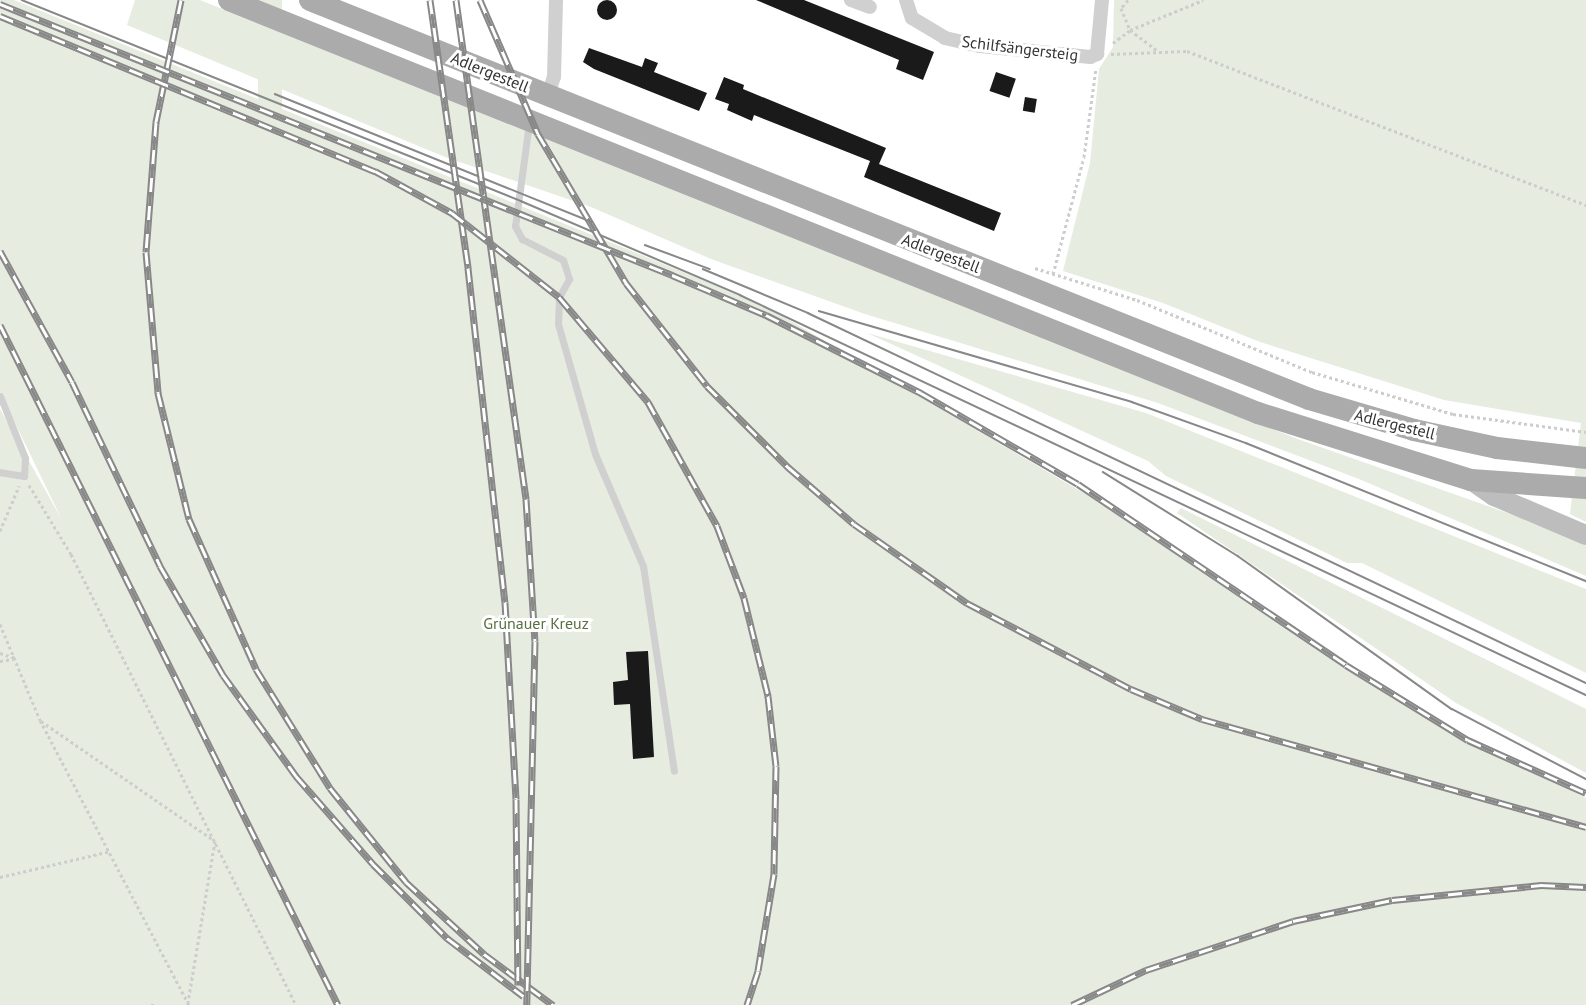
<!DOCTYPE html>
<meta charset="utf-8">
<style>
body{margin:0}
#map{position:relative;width:1586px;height:1005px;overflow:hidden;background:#fff;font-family:"PT Sans",sans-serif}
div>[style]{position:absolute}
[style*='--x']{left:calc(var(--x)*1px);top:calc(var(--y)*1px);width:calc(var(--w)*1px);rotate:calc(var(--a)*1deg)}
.green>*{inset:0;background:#e6ecdf;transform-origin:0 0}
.building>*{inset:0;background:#1a1a1a;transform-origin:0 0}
.round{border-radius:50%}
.path>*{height:3px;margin-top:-1.5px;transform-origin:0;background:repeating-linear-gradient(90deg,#cdcdcd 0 3px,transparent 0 6px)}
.lane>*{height:7px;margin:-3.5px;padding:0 3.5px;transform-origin:3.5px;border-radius:3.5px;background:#d0d0d0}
.street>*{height:14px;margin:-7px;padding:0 7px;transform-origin:7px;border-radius:7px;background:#d0d0d0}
.secondary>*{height:20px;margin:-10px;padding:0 10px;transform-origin:10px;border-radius:10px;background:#bdbdbd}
.primary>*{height:22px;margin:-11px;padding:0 11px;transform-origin:11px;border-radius:11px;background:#ababab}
.tram>*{height:1.5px;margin:-0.75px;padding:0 0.75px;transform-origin:0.75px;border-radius:0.75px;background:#888}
.rail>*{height:7px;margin-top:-3.5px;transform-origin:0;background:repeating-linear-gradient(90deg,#fff 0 14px,#888 0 28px);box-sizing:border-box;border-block:2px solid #888}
span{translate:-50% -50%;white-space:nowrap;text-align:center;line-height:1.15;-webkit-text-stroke:6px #fff;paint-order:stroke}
.street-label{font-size:16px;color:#333}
.park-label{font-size:16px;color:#56703f}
</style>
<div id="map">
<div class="green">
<div style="clip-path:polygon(0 0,14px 0,762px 304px,1087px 495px,1390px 697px,1586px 798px,1586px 1005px,0 1005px,0 409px,62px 520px,0 392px)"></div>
<div style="clip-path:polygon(135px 0,200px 0,1295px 438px,1550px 528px,1586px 545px,1586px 576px,1359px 479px,1158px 403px,865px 314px,711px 259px,591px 207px,445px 157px,127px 25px)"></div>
<div style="left:258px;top:0;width:24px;height:626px"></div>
<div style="clip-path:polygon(1114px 0,1586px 0,1586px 522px,1570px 514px,1581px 423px,1444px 400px,1260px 342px,1163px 303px,1063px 271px,1090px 163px,1099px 69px,1113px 47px)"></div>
<div style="clip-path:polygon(867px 333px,1146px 413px,1586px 589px,1586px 673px,1362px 563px,1347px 563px,1166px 476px,1148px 461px)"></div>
<div style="clip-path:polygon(1181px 508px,1586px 709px,1586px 773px,1456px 703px,1177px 513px)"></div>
</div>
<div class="building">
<div class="round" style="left:597px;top:0;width:20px;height:20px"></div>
<div style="clip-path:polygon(756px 0,804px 0,934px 52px,923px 80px,896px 69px,899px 60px)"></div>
<div style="clip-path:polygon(589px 48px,642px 67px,645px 58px,658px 63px,654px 72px,707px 93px,699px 111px,594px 69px,583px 62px)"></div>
<div style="left:996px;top:72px;width:21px;height:20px;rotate:19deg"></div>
<div style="clip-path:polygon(724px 77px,744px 85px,743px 89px,886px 148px,879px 164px,1001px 213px,994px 231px,864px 177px,870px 161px,754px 115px,752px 121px,727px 110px,729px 104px,715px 99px)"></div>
<div style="left:1025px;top:97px;width:12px;height:14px;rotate:9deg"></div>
<div style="clip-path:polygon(648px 651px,654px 757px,633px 759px,630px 704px,614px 705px,613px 682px,628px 680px,626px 652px)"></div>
</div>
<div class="path">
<div style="--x:1128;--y:0;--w:11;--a:131"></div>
<div style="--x:1121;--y:8;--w:24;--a:68"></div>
<div style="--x:1130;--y:30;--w:35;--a:37"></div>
<div style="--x:1113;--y:43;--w:21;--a:-37"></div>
<div style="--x:1130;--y:30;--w:79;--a:-22.3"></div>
<div style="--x:1111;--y:54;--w:76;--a:-2.3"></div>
<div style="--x:1187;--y:51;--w:428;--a:21.1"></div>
<div style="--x:1035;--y:268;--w:107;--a:17.4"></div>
<div style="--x:1137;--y:300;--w:189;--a:22.4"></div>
<div style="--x:1312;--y:372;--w:147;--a:16.6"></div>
<div style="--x:1453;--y:414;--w:134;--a:7.7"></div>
<div style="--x:1053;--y:274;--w:121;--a:-75.2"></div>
<div style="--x:1084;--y:157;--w:90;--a:-82.3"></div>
<div style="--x:29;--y:485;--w:81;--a:58.7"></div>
<div style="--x:71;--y:554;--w:504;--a:63.49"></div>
<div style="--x:0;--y:531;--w:49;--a:-67.1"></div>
<div style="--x:0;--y:624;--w:104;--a:67.4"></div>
<div style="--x:40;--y:720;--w:322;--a:62.4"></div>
<div style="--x:0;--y:653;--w:16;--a:18"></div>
<div style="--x:0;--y:661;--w:13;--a:-9"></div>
<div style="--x:41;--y:721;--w:211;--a:34.6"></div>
<div style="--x:215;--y:841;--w:163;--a:99.5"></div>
<div style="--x:0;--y:877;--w:114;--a:-13.2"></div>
<div style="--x:151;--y:1005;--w:4;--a:0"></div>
</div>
<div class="lane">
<div style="--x:529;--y:123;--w:104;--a:97.7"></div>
<div style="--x:515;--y:226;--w:15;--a:62"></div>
<div style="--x:522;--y:239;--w:46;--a:27.1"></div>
<div style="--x:563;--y:260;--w:20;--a:72"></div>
<div style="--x:569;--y:279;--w:21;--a:119"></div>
<div style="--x:559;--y:297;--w:27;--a:92"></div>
<div style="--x:558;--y:324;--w:135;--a:74.1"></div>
<div style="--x:595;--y:454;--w:122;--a:66.8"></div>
<div style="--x:643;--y:566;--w:207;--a:81.4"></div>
<div style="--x:0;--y:396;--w:67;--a:68"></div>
<div style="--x:25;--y:458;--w:18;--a:93"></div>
<div style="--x:24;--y:476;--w:24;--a:-171"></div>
</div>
<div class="street">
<div style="--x:851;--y:0;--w:20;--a:20"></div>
<div style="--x:906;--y:0;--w:19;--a:72"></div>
<div style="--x:912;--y:18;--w:39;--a:31"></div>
<div style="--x:945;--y:38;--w:36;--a:13"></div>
<div style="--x:980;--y:46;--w:111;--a:5.7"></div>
<div style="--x:1090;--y:57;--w:8;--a:-23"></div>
<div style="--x:1097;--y:54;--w:54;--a:-84.7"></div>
<div style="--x:548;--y:95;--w:19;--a:-72"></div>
<div style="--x:554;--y:77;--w:77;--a:-88.5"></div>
</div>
<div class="secondary">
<div style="--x:1471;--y:480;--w:28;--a:35"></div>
<div style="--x:1494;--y:496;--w:100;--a:23"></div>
</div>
<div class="primary">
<div style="--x:229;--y:0;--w:1109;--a:21.87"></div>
<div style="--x:1258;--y:413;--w:223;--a:17.5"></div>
<div style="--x:1471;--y:480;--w:115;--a:4"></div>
<div style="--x:310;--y:0;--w:1076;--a:21.77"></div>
<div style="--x:1309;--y:399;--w:109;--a:16.4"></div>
<div style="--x:1414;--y:430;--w:85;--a:12.2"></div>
<div style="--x:1497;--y:448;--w:90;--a:6.4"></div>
</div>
<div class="tram">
<div style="--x:22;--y:0;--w:538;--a:21.94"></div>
<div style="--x:521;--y:201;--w:238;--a:23.2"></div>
<div style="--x:740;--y:295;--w:936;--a:25.31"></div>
<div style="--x:275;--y:94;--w:342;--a:22"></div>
<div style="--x:645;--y:245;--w:69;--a:20.3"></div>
<div style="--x:703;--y:269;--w:114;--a:22.7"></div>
<div style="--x:808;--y:313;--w:862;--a:25.43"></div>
<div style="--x:819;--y:311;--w:326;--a:16.2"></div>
<div style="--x:1132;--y:402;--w:121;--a:19.8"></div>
<div style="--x:1246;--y:443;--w:367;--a:22.1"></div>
<div style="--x:1103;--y:472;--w:159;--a:31.9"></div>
<div style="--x:1238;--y:556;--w:263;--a:35.6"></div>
<div style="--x:1452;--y:709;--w:151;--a:27.6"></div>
</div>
<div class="rail">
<div style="--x:181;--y:0;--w:125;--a:101.6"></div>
<div style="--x:156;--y:122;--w:130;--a:94.4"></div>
<div style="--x:146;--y:252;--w:142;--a:85.1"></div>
<div style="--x:158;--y:393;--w:130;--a:76.2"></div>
<div style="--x:189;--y:519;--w:164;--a:65.9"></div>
<div style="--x:256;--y:669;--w:140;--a:58.1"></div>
<div style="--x:330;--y:788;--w:121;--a:51"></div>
<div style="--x:406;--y:882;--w:106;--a:42.7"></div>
<div style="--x:484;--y:954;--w:86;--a:36.5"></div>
<div style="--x:430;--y:0;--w:271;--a:81.9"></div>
<div style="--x:468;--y:268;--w:336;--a:83.7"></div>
<div style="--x:505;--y:602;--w:197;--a:86.8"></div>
<div style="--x:516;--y:799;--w:186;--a:89.4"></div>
<div style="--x:456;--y:0;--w:504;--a:82.01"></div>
<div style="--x:526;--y:499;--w:142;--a:86.4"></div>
<div style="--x:535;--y:641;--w:364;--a:91.3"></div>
<div style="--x:480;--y:0;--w:146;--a:66.6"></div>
<div style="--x:538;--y:134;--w:173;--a:59.4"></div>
<div style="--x:626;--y:283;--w:131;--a:51.8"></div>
<div style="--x:707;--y:386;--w:115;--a:45"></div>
<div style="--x:788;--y:467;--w:87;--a:40.8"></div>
<div style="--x:854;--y:524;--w:138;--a:35"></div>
<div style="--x:967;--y:603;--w:185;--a:27.7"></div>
<div style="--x:1131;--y:689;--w:77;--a:22.9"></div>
<div style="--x:1202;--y:719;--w:399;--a:15.7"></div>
<div style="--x:0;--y:4;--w:725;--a:21.96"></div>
<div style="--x:672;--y:275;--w:102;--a:23.1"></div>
<div style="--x:766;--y:315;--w:174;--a:26.7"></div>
<div style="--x:921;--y:393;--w:181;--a:30.1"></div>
<div style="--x:1078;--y:484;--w:323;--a:34"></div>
<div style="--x:1346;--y:665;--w:143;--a:31.6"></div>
<div style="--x:1468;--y:740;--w:129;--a:24.2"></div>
<div style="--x:0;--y:16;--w:406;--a:22.5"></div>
<div style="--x:375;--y:171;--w:88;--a:28.6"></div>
<div style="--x:452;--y:213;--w:136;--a:38.1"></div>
<div style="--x:559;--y:297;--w:138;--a:49.7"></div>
<div style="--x:648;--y:402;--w:142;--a:60.9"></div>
<div style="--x:717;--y:526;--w:77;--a:69.4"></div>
<div style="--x:744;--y:598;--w:101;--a:76.2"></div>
<div style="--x:768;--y:696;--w:70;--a:83.5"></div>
<div style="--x:776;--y:766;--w:108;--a:91.1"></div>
<div style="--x:774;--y:874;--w:98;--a:99.4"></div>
<div style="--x:758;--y:971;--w:36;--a:108"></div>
<div style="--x:0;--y:251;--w:149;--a:61.2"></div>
<div style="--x:72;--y:382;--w:204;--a:64.4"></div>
<div style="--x:160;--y:566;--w:126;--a:60"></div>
<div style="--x:223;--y:675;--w:125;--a:54.1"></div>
<div style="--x:296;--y:776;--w:117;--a:48.8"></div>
<div style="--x:373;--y:864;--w:105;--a:45"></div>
<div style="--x:447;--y:938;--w:96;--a:37.3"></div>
<div style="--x:0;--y:325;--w:759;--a:63.57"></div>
<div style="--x:1072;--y:1005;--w:82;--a:-25.3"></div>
<div style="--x:1146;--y:970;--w:155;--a:-18.4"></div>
<div style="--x:1293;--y:921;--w:101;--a:-12"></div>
<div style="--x:1392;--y:900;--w:150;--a:-5.7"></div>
<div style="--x:1541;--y:885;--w:45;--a:2.5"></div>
</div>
<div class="street-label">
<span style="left:1020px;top:48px;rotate:7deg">Schilfsängersteig</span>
<span style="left:490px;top:72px;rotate:22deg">Adlergestell</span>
<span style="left:941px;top:253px;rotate:21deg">Adlergestell</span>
<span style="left:1395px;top:424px;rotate:14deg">Adlergestell</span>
</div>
<div class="park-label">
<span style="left:536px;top:623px">Grünauer Kreuz</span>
</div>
</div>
